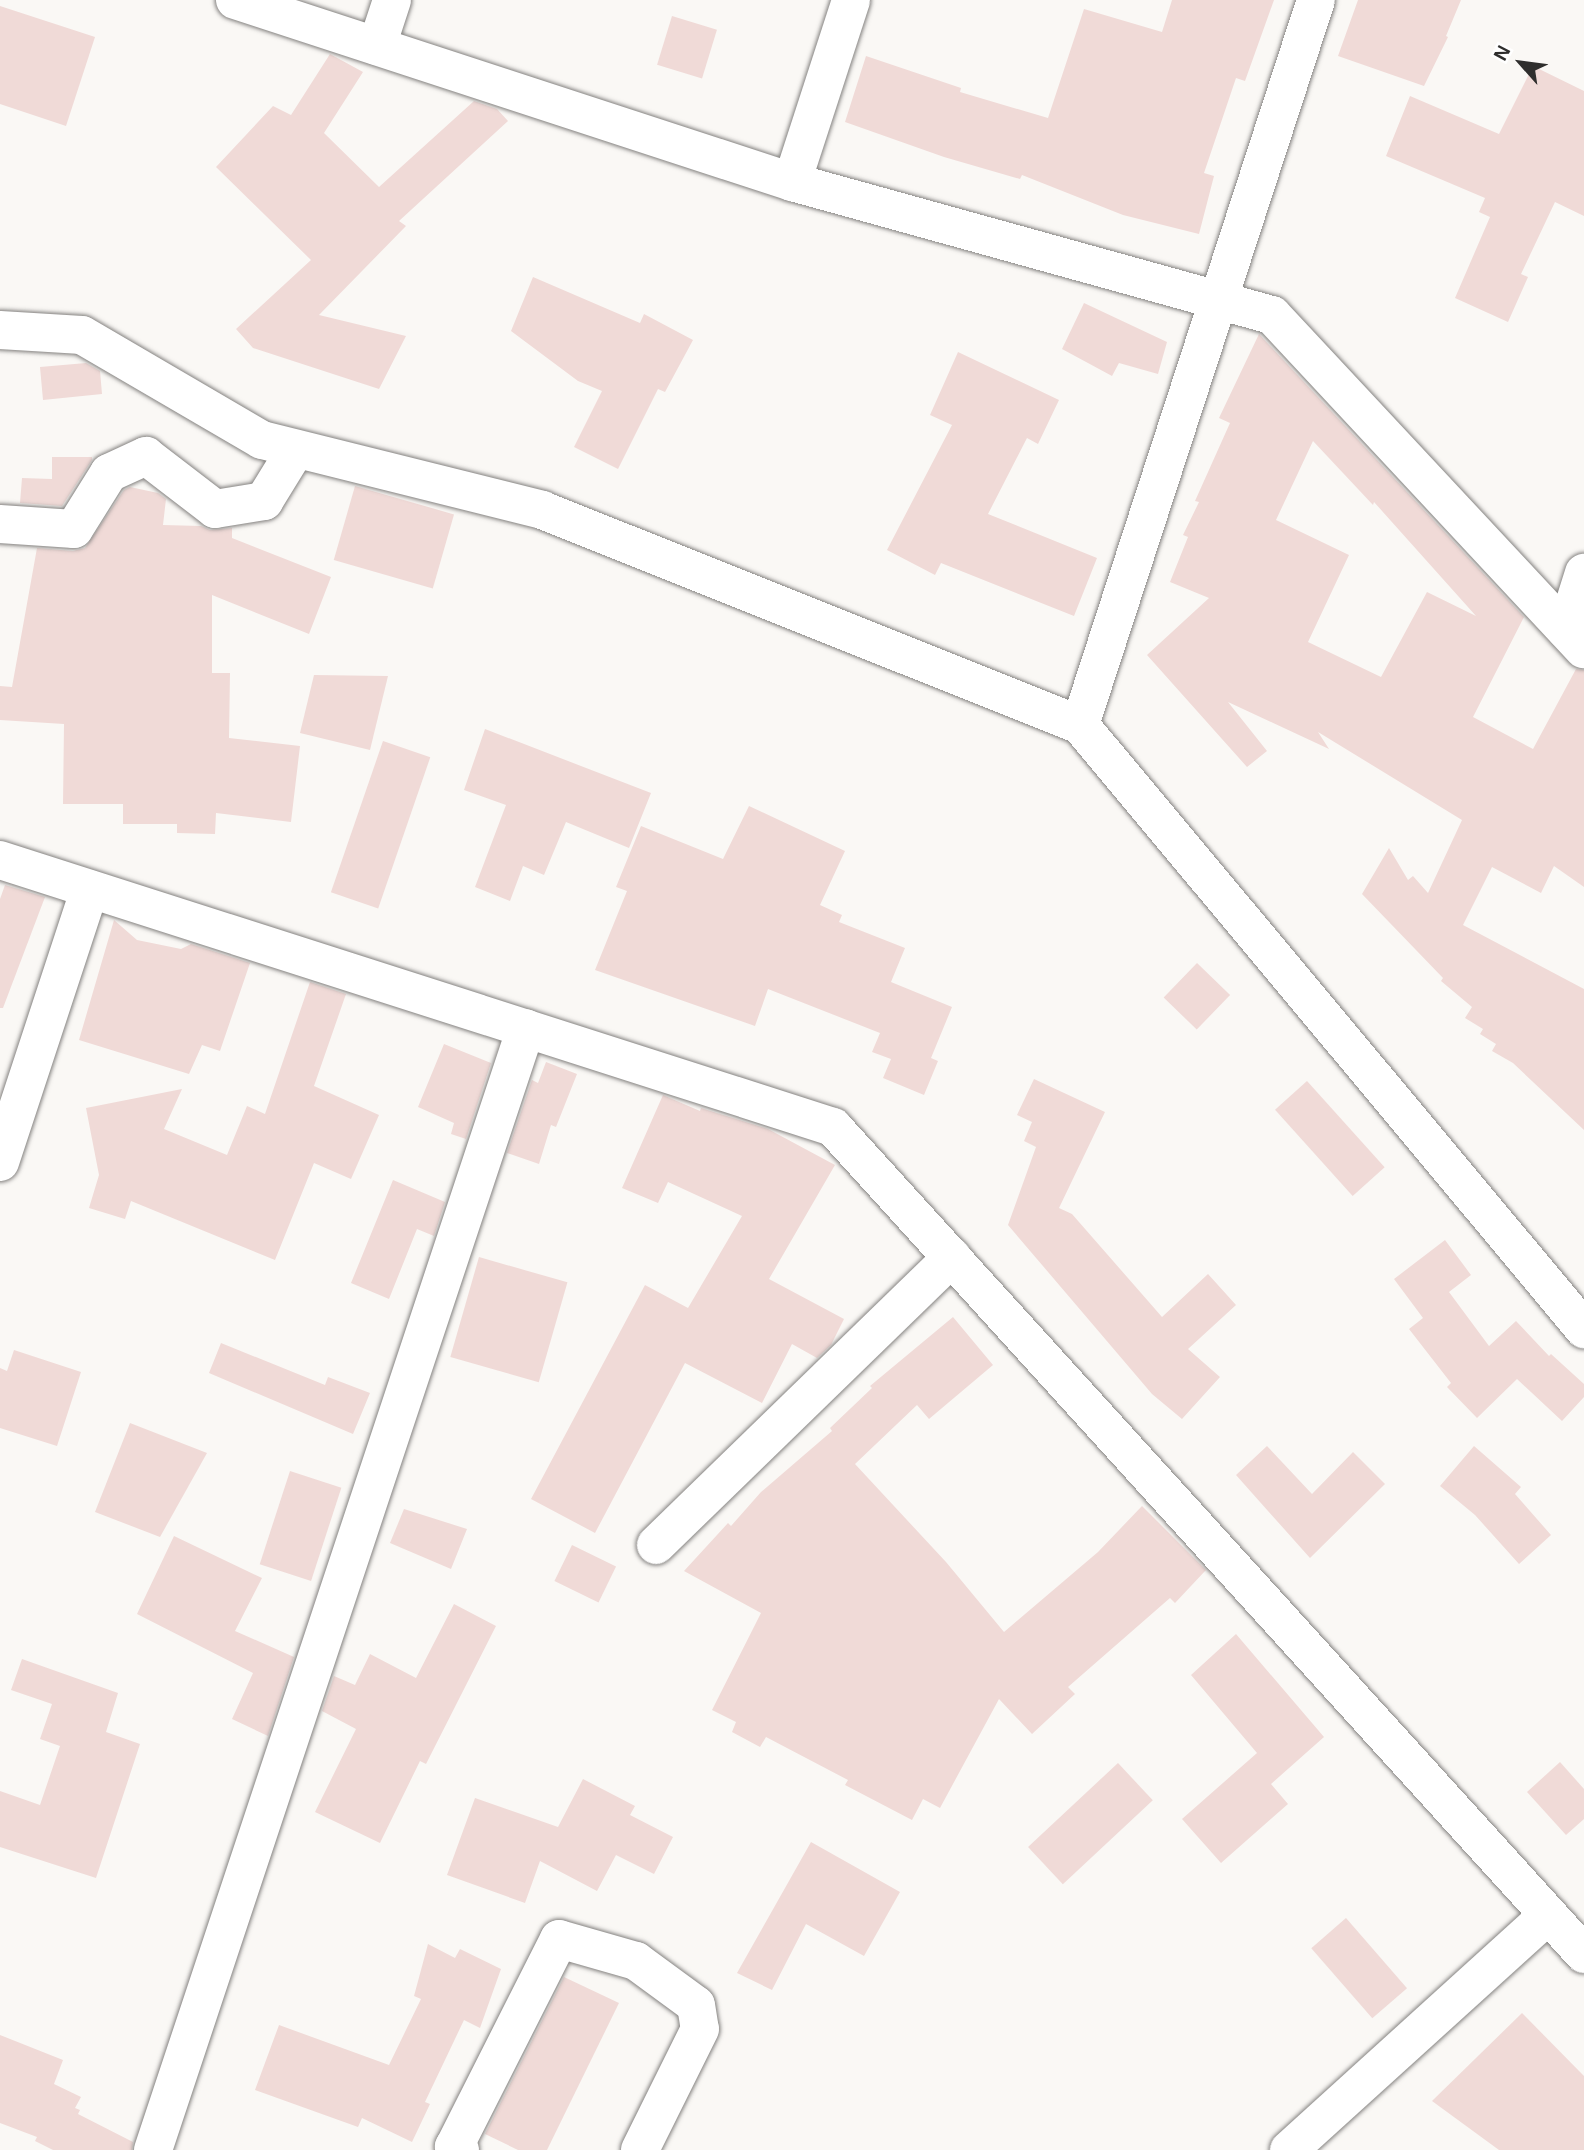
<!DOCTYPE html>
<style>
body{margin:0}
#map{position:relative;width:1584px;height:2150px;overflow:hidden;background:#faf8f5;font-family:Helvetica,sans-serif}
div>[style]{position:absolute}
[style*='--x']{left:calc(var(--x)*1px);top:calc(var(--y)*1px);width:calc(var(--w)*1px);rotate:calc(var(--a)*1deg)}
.building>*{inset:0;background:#f0dad7;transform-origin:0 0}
.roads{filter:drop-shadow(0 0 2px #848280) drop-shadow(0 0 2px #848280)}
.minor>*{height:38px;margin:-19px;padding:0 19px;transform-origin:19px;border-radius:19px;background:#fff}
span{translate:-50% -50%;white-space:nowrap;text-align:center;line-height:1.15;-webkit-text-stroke:6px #fff;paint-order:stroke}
.north{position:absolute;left:1486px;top:28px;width:70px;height:70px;-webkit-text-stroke:5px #fff;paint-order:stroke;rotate:298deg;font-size:19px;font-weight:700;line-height:28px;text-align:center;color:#2f2e2d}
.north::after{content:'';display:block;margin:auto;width:24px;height:32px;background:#2f2e2d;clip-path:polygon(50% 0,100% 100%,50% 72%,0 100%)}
</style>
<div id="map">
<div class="building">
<div style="clip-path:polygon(1172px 0,1274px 0,1245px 81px,1236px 78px,1204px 173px,1214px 176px,1199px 234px,1123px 215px,1022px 175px,1020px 179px,944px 157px,845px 122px,866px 56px,961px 88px,960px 92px,1048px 118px,1084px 9px,1162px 32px)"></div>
<div style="clip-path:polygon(1358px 0,1461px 0,1446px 36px,1448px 37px,1424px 86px,1338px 56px)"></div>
<div style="clip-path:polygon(0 6px,95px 37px,66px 126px,0 104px)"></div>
<div style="left:672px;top:16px;width:47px;height:51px;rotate:17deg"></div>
<div style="clip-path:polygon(330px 54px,363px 72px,324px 133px,379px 187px,474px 101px,497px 109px,508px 121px,399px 221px,406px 226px,319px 315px,406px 336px,379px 389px,253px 348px,236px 329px,311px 260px,216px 167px,273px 106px,291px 115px)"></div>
<div style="clip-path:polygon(1533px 66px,1584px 91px,1584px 216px,1555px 202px,1521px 274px,1528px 277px,1508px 322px,1455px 298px,1490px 217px,1479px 212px,1485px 198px,1386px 156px,1410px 96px,1499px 134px)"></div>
<div style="clip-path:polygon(533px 277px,640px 323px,644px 314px,693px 340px,665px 392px,658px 389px,618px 469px,574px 447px,602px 391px,578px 381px,511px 331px)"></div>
<div style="clip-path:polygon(1084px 303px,1167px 342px,1158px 374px,1119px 363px,1112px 376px,1062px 349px)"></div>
<div style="clip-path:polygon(evenodd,1259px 334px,1524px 617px,1473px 717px,1533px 749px,1576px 669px,1584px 670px,1584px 887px,1554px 866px,1541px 893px,1492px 867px,1463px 925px,1584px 989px,1584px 1130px,1513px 1063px,1492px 1051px,1496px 1044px,1480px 1034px,1483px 1029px,1465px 1018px,1472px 1007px,1441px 981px,1443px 978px,1362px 894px,1389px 848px,1408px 880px,1413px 876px,1428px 893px,1462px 820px,1318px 732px,1329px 749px,1228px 702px,1267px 751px,1247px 767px,1147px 655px,1209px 598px,1170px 582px,1188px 537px,1183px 535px,1199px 502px,1195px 501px,1230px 423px,1219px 418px,1259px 334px,1313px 441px,1373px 505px,1374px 502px,1476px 616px,1427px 592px,1381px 677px,1308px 642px,1349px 555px,1276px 520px,1313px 441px)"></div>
<div style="clip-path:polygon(958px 352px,1059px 400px,1038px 444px,1027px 438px,988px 514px,1097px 558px,1074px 616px,941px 563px,935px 575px,887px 550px,952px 425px,930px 415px)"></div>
<div style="clip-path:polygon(86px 363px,100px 371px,102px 394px,43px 400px,40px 367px)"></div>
<div style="clip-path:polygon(52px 457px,92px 457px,92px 460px,62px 506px,20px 503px,22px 478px,52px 479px)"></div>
<div style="left:355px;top:486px;width:103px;height:77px;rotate:16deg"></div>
<div style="clip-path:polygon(130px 487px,158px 493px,166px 499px,163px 525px,201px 526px,210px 530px,232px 528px,232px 538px,331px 577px,309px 634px,212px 595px,212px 673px,230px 673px,229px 738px,300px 746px,291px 822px,216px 813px,215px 834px,177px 833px,177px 824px,123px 824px,123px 804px,63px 804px,64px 724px,0 720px,0 686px,12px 687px,37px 548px,73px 551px,85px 548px,124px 490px)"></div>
<div style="clip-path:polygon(314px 675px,388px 676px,370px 750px,300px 733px)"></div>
<div style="clip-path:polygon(485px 729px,651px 793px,629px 848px,566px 822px,544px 875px,523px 866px,510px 901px,475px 887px,506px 805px,464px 790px)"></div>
<div style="left:383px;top:741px;width:50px;height:160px;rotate:19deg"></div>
<div style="clip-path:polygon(749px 806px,845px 851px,820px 905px,842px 915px,839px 922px,905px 948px,891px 982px,952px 1007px,931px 1058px,938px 1061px,924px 1095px,883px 1078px,891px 1059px,872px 1052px,880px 1033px,768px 989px,755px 1026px,595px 970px,627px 891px,616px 887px,641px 826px,723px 859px)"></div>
<div style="clip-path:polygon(5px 885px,45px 897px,3px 1008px,0 1008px,0 899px)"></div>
<div style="clip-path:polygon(114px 920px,137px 940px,181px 949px,191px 944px,250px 963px,220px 1051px,202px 1045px,189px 1074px,79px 1040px)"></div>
<div style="left:1197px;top:963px;width:46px;height:48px;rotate:44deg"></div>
<div style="clip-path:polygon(310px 982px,346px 994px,314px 1086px,379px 1115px,351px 1179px,314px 1163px,275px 1260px,131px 1201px,125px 1219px,89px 1208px,99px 1175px,86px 1108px,182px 1089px,164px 1129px,227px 1155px,247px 1106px,265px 1114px)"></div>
<div style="clip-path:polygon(444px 1044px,491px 1063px,466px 1139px,451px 1134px,454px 1123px,418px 1107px)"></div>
<div style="clip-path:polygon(546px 1062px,577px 1074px,556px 1127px,551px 1125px,539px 1164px,507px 1153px,532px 1080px,538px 1083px)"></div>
<div style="clip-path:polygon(1034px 1079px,1105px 1112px,1059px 1208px,1072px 1214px,1162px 1317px,1208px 1274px,1236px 1305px,1188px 1349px,1220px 1377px,1182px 1419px,1152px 1394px,1008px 1225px,1036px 1147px,1024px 1141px,1032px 1122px,1017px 1115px)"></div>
<div style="left:1307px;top:1081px;width:116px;height:43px;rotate:48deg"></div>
<div style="clip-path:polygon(663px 1095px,700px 1111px,701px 1108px,768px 1129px,835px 1165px,769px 1279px,844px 1319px,831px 1345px,817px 1358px,792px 1344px,762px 1403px,685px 1363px,595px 1533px,531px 1499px,645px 1285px,688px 1308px,742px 1216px,668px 1182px,658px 1203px,622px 1188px)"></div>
<div style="clip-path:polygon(393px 1180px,445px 1202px,434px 1236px,417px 1229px,389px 1299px,351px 1283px)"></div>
<div style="clip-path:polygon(1445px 1240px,1471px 1275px,1449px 1292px,1489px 1346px,1516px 1321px,1549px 1356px,1551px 1354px,1584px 1384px,1584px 1397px,1562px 1421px,1517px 1379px,1477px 1418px,1447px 1387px,1451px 1383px,1409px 1329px,1423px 1318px,1394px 1279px)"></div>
<div style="left:479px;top:1257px;width:92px;height:104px;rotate:16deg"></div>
<div style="clip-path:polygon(953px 1317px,993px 1365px,929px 1419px,917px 1405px,855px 1464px,946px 1562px,1004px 1632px,1098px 1552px,1142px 1506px,1206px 1570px,1175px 1603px,1170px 1598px,1068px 1687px,1075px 1694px,1032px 1734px,999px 1699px,940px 1808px,923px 1799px,912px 1820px,845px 1785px,848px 1780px,766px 1737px,760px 1747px,732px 1732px,736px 1722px,712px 1710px,761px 1613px,684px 1571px,728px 1523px,731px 1526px,761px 1492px,832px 1431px,830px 1428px,872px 1388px,870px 1386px)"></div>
<div style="clip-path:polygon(221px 1343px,325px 1385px,328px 1377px,370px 1393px,353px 1434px,209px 1373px)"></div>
<div style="clip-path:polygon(14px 1350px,81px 1372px,57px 1446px,0 1428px,0 1368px,7px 1371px)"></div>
<div style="clip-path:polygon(130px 1423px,207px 1453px,160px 1537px,95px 1512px)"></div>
<div style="clip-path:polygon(1267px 1446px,1312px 1494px,1353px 1452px,1385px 1484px,1310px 1558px,1236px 1475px)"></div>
<div style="clip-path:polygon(1474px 1446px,1521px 1487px,1515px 1494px,1551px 1535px,1519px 1564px,1475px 1515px,1440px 1486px)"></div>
<div style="left:290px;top:1471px;width:54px;height:98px;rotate:18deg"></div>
<div style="clip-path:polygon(404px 1509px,467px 1529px,451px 1569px,390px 1543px)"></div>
<div style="clip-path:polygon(174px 1536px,262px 1578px,235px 1631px,294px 1657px,268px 1736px,232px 1719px,253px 1673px,137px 1614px)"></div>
<div style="left:572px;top:1545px;width:49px;height:40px;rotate:26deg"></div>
<div style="clip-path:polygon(454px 1604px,496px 1626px,426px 1764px,420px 1761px,380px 1843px,315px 1812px,356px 1729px,322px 1711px,334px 1676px,355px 1685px,370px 1654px,416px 1678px)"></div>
<div style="clip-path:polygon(1236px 1634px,1324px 1737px,1271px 1784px,1288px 1804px,1221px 1863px,1182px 1819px,1257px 1753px,1191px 1675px)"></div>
<div style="clip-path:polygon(22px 1659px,118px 1693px,106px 1732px,140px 1744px,96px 1878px,0 1847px,0 1791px,40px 1805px,60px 1746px,40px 1739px,52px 1704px,11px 1690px)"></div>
<div style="clip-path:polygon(1560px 1762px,1584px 1789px,1584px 1819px,1566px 1835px,1527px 1792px)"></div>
<div style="left:1118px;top:1763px;width:51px;height:123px;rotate:47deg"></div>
<div style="clip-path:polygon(583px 1779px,635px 1806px,630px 1815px,673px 1837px,654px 1874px,616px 1855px,597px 1891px,540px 1861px,525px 1903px,447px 1875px,475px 1798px,558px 1827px)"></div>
<div style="clip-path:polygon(811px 1842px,900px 1892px,864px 1956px,806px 1924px,772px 1990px,737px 1973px)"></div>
<div style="left:1346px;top:1918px;width:93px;height:46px;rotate:49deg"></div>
<div style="clip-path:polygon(428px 1944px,455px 1958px,460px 1949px,501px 1969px,480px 2028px,464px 2020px,425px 2102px,430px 2104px,412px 2142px,362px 2118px,358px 2127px,255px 2090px,279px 2025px,389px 2065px,421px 1999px,414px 1996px)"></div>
<div style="clip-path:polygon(564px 1977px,619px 2003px,547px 2150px,518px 2150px,485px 2134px)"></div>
<div style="clip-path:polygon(1522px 2013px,1584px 2076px,1584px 2150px,1499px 2150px,1432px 2101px)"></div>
<div style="clip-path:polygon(0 2035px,63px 2060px,54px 2084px,81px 2097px,75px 2108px,80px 2110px,78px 2114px,133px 2142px,132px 2150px,53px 2150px,35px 2141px,37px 2137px,0 2123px)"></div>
</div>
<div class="roads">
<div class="minor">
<div style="--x:235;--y:0;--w:586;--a:18.09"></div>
<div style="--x:792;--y:182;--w:498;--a:15.5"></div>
<div style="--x:1272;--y:315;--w:457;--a:47"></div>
<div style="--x:377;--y:46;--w:48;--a:-71.9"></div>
<div style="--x:792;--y:182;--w:191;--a:-72"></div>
<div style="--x:0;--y:330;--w:82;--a:3.5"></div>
<div style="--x:82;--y:335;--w:208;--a:30.3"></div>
<div style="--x:262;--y:440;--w:289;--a:14"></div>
<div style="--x:542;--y:510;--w:579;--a:21.78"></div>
<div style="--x:1080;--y:725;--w:787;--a:50.16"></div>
<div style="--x:0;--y:524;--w:74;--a:3.9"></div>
<div style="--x:74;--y:529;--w:66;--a:-58"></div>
<div style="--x:109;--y:473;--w:41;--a:-24.7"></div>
<div style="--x:146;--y:456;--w:87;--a:37.5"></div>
<div style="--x:215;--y:509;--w:50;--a:-9.3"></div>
<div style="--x:264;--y:501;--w:61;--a:-58.4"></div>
<div style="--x:1566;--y:630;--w:60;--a:-72.5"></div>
<div style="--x:1080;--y:725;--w:762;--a:-71.97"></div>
<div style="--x:0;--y:860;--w:875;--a:17.77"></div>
<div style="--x:833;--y:1127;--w:1117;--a:47.76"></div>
<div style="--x:0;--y:1162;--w:287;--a:-71.8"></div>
<div style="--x:656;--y:1545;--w:413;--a:-44.2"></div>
<div style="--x:153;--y:2150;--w:1182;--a:-71.61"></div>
<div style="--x:460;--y:2150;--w:7;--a:-153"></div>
<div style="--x:454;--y:2147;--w:233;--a:-63.2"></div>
<div style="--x:559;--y:1939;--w:80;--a:15.9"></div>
<div style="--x:636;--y:1961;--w:74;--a:36.3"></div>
<div style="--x:696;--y:2005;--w:24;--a:81"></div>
<div style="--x:700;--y:2029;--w:135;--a:116.4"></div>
<div style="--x:1289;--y:2150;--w:350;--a:-42.2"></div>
</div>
</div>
<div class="north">N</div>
</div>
